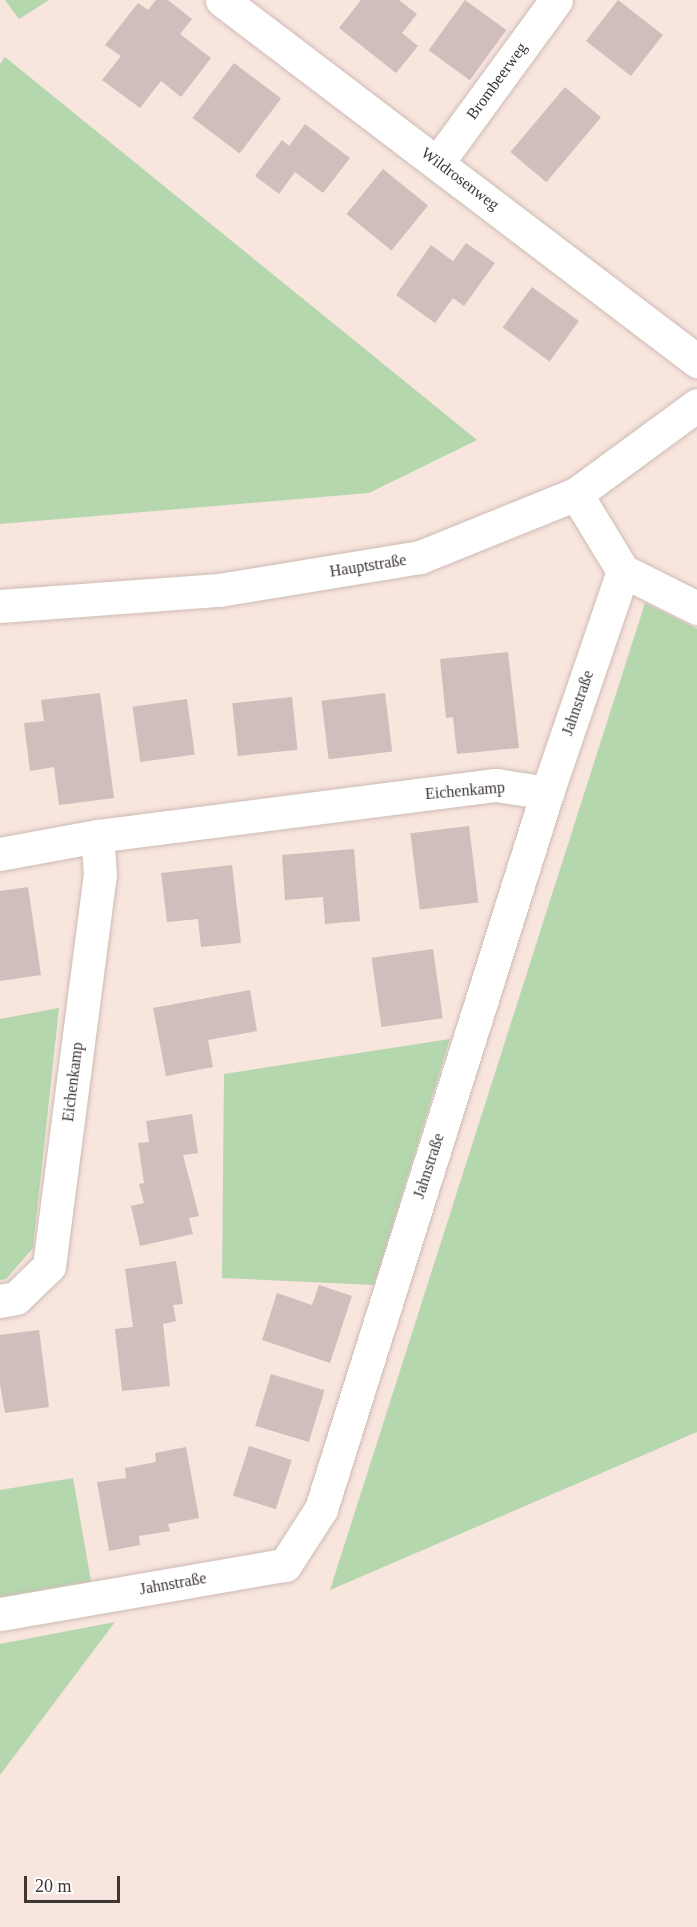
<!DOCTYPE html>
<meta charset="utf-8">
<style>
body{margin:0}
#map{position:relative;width:697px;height:1927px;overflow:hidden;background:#f8e5de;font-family:Georgia,serif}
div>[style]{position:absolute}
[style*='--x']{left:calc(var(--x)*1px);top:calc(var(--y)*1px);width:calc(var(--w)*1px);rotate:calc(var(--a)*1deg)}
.green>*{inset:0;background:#b4d7ad}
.building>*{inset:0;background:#d1bdbb;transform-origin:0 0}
.roads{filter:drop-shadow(0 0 2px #cdbbb4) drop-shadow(0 0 2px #cdbbb4)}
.street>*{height:33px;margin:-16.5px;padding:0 16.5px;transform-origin:16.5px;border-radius:16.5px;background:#fff}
.secondary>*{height:33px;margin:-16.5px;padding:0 16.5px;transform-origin:16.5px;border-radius:16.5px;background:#fff}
span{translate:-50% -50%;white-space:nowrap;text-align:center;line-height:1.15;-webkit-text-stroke:6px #fff;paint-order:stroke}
.street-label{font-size:16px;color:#3d3633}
.scale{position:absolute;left:24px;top:1876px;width:96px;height:27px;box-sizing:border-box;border:3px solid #3d3633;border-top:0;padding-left:8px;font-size:18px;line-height:21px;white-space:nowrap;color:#3d3633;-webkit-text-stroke:4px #fff;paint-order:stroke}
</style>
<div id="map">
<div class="green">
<div style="clip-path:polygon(5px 0,49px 0,19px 19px)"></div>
<div style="clip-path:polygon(5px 57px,477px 440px,369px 493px,0 524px,0 64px)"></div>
<div style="clip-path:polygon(645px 603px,697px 629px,697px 1432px,330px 1590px)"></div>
<div style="clip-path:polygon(59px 1008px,33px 1248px,6px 1279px,0 1280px,0 1019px)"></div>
<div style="clip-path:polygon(450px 1039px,374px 1285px,222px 1278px,224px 1074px)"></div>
<div style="clip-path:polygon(73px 1478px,91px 1581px,0 1597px,0 1490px)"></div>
<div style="clip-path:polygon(115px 1622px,0 1775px,0 1644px)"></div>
</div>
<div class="building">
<div style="clip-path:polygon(156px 0,168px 0,192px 19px,180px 34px,211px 58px,181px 97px,161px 81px,140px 108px,102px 80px,121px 56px,105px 45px,138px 3px,148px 10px)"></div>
<div style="clip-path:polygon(361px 0,399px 0,417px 14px,402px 33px,418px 46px,396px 73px,339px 28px)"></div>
<div style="left:465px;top:0;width:51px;height:62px;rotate:36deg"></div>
<div style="left:618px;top:0;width:57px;height:52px;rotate:38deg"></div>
<div style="left:234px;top:63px;width:59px;height:69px;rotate:37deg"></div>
<div style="left:565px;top:87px;width:47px;height:85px;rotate:40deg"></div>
<div style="clip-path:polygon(305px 124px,350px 158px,323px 193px,295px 172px,279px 194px,255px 176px,282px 140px,289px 146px)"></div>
<div style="left:383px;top:169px;width:58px;height:58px;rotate:39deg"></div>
<div style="clip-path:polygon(466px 243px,495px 263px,464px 306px,453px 298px,435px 323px,396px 295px,431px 245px,453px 261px)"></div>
<div style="left:532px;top:287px;width:58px;height:50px;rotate:36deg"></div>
<div style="clip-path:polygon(508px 652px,519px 748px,457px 754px,453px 717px,446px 718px,440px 659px)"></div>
<div style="clip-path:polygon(100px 693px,114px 798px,59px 805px,54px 767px,30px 771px,24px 723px,44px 721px,41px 700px)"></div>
<div style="left:385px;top:693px;width:59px;height:64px;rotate:83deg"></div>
<div style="left:292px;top:697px;width:53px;height:60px;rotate:84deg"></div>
<div style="left:187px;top:699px;width:56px;height:55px;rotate:82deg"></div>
<div style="left:469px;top:826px;width:77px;height:59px;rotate:83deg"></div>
<div style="clip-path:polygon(354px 849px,360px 921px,325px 924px,323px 897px,285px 900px,282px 855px)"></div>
<div style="clip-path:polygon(232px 865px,241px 943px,201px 947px,198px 919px,167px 922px,161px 873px)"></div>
<div style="clip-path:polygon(28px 887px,41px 975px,0 981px,0 891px)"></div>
<div style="left:433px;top:949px;width:70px;height:62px;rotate:82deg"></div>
<div style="clip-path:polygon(250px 990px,257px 1031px,208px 1040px,213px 1067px,166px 1076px,153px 1008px)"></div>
<div style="clip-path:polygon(192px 1114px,198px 1153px,183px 1155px,199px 1216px,189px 1218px,193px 1234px,140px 1246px,131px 1206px,144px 1203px,139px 1184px,144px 1183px,138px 1143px,149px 1142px,146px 1121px)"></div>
<div style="clip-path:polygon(176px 1261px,183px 1304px,173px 1305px,176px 1321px,163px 1324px,170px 1386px,122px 1391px,115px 1329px,133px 1327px,125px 1269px)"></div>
<div style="clip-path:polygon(319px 1285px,352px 1296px,330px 1363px,262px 1340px,277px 1293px,312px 1305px)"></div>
<div style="clip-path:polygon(39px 1330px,49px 1407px,5px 1413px,0 1384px,0 1335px)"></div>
<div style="left:271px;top:1374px;width:56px;height:54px;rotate:17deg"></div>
<div style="left:249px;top:1446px;width:45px;height:52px;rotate:18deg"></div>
<div style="clip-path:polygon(186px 1447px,199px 1518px,168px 1524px,170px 1531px,139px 1536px,140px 1545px,109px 1551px,97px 1482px,126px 1478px,125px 1468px,156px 1462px,155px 1453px)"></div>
</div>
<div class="roads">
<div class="street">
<div style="--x:222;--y:0;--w:597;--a:37.23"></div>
<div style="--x:438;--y:162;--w:200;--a:-53.9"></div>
<div style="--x:623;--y:571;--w:83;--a:26.6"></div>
<div style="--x:0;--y:854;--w:99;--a:-10.5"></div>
<div style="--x:97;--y:836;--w:402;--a:-7.3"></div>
<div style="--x:496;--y:785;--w:52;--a:8.9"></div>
<div style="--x:0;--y:1301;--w:16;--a:-11"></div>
<div style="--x:16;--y:1298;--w:46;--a:-44.1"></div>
<div style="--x:49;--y:1266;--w:394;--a:-82.6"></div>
<div style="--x:100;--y:875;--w:39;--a:-94"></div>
<div style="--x:0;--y:1614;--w:289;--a:-9.8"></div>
<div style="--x:285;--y:1565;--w:67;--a:-57.3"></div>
<div style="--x:321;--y:1509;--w:751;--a:-72.48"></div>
<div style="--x:547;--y:793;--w:235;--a:-71.1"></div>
<div style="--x:623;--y:571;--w:90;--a:-121.4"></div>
</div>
<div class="secondary">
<div style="--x:0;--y:606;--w:220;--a:-4.2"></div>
<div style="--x:219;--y:590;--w:204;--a:-9.3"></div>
<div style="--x:420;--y:557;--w:168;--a:-22"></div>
<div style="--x:576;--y:494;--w:150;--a:-36.3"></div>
</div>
</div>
<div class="street-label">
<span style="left:497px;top:81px;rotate:-54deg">Brombeerweg</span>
<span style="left:460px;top:179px;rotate:37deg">Wildrosenweg</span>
<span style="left:368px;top:566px;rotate:-9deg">Hauptstraße</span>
<span style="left:578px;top:703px;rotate:-71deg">Jahnstraße</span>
<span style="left:465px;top:791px;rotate:-5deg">Eichenkamp</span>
<span style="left:73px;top:1082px;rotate:-83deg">Eichenkamp</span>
<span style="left:429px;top:1166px;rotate:-72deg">Jahnstraße</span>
<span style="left:173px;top:1584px;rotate:-10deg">Jahnstraße</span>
</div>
<div class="scale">20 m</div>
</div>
